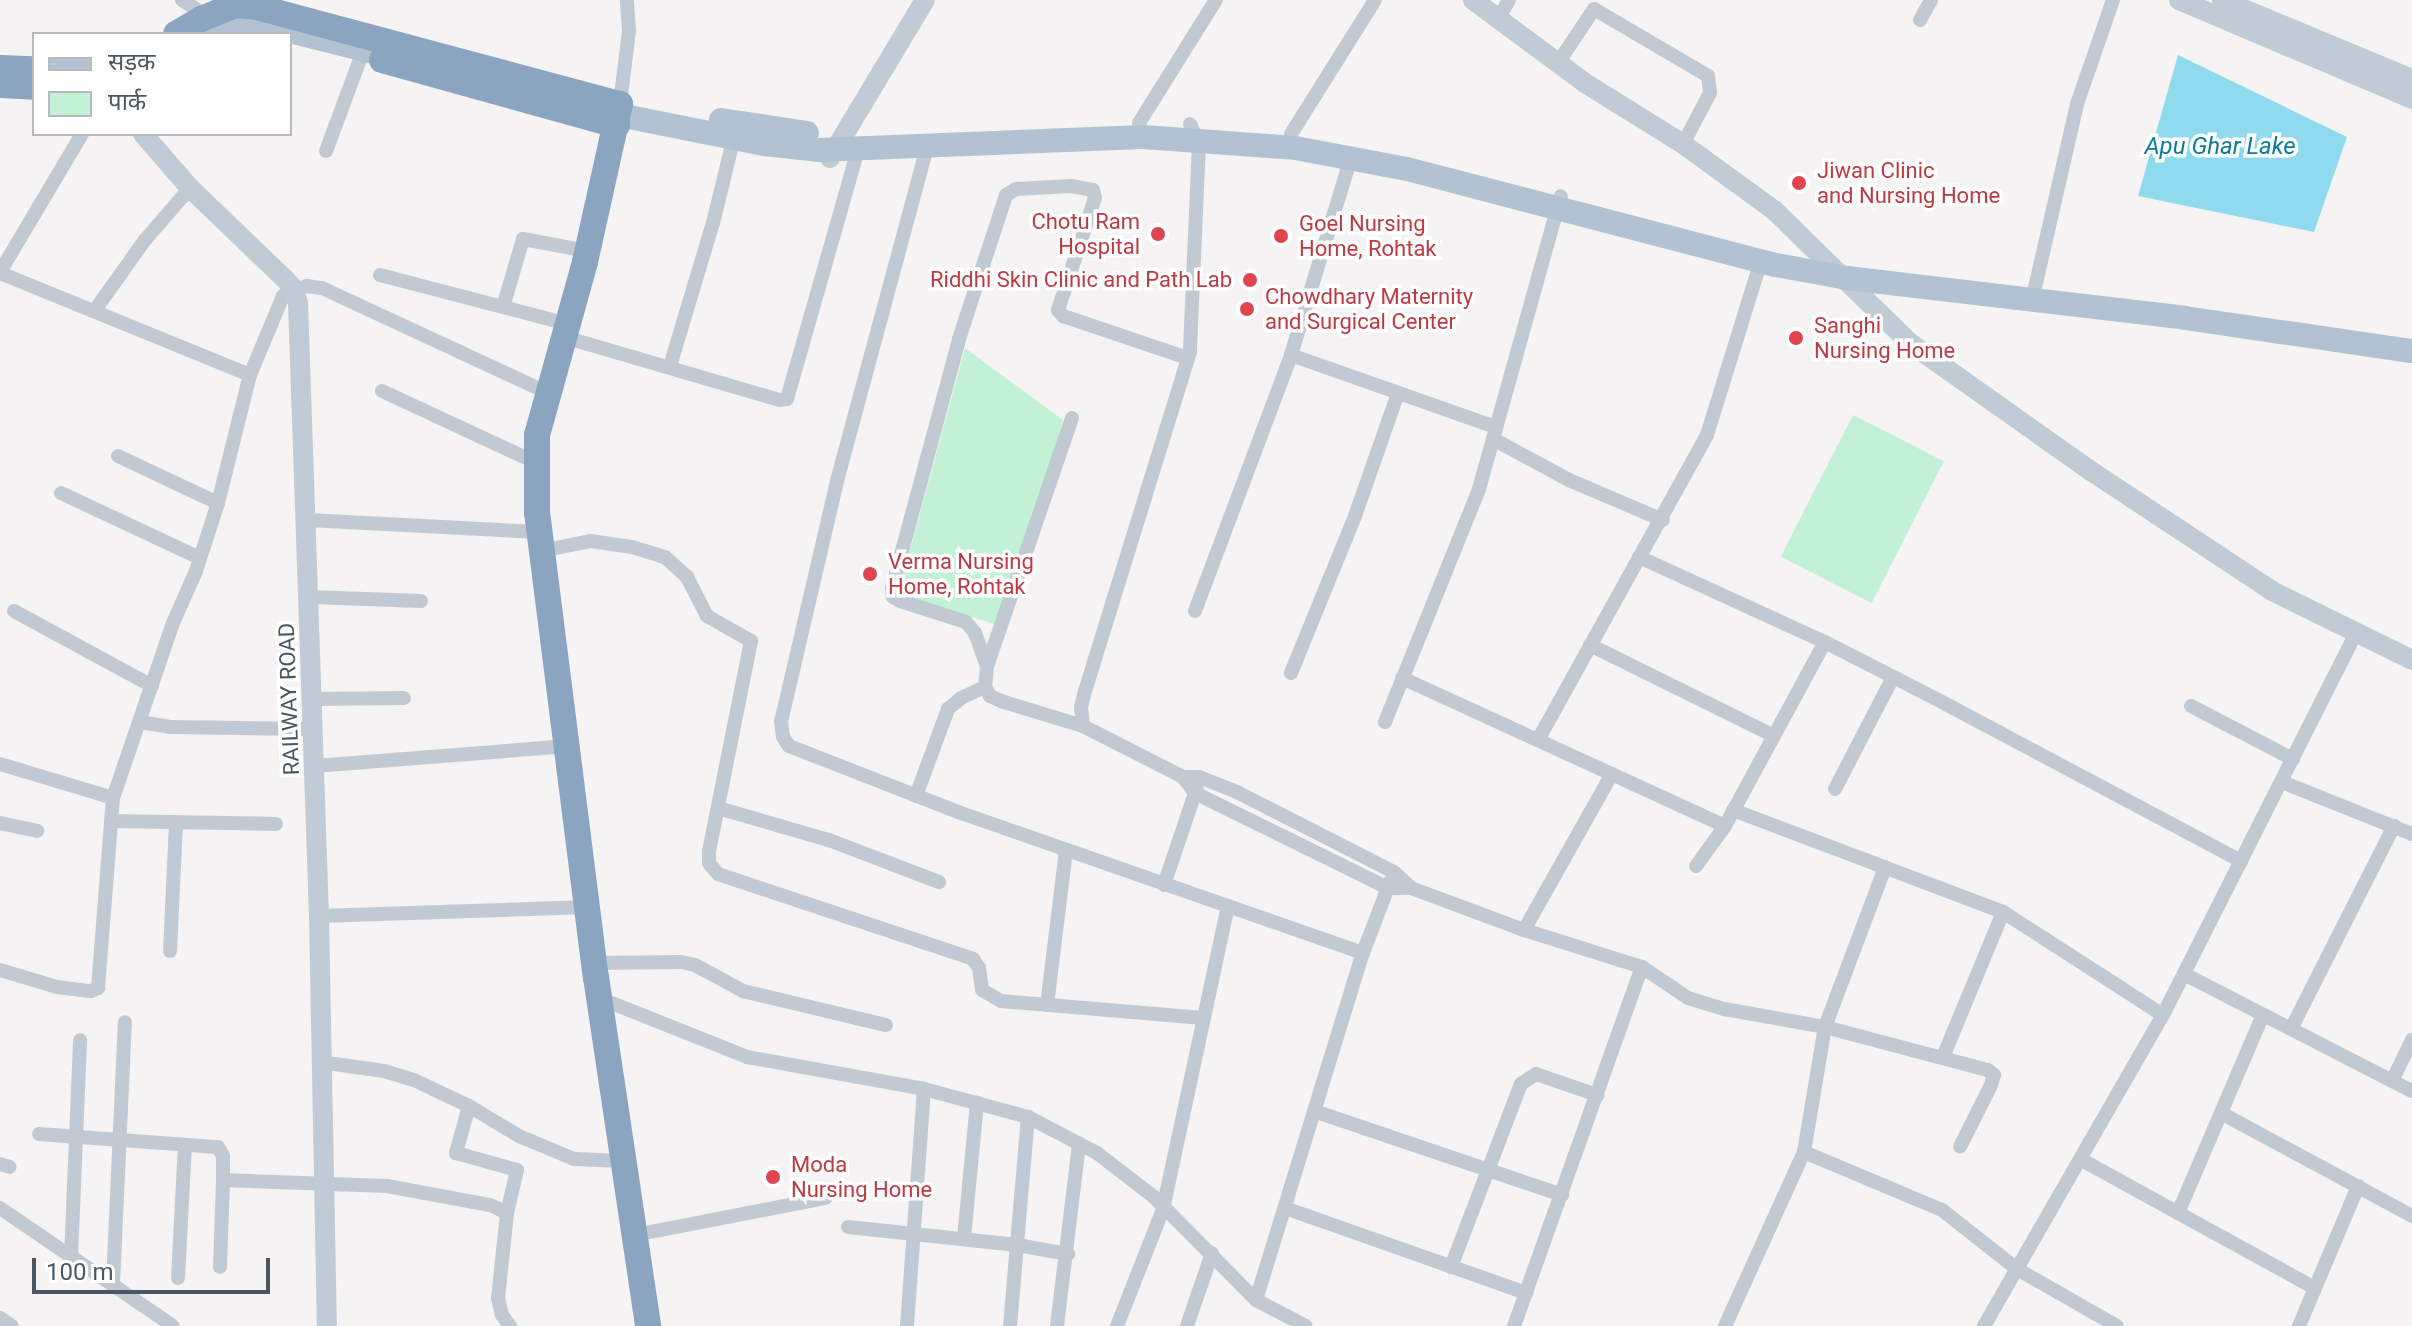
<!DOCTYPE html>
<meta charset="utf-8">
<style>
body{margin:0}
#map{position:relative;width:2412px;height:1326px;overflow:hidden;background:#f5f3f3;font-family:Roboto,"Noto Sans Devanagari",sans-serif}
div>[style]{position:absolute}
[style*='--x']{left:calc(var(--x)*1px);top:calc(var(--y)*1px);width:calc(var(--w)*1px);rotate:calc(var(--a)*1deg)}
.green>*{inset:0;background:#c3f1d5;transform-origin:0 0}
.water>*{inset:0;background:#90daee}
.street>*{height:14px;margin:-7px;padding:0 7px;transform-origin:7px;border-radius:7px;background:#c1cad2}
.secondary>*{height:20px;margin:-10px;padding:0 10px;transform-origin:10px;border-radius:10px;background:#c1cbd6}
.primary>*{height:24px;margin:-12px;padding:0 12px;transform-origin:12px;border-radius:12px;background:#b3c2d1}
.highway>*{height:26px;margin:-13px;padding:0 13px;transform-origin:13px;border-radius:13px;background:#8ba5c1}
.dots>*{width:22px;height:22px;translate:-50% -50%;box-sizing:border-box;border:4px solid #fff;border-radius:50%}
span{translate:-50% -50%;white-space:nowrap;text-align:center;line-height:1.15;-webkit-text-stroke:7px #fff;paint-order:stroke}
.health-label{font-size:22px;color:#be3a42}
.left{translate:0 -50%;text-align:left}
.right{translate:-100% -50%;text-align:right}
.street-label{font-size:22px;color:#4a5661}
.water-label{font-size:24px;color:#0c7c9b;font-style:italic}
.legend{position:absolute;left:32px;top:32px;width:260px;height:104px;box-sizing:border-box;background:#fff;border:2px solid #b7bbc0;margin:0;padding:10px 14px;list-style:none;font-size:24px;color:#4a5661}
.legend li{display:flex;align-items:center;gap:16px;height:40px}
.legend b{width:40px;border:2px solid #b7bbc0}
.scale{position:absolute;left:32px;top:1258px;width:238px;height:36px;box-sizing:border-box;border:4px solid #4a5661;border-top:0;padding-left:10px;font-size:24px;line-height:28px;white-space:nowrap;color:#4a5661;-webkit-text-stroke:6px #fff;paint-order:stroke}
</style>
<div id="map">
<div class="green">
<div style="clip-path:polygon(965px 348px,1063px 420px,1012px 610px,1004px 627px,898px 594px)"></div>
<div style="left:1853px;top:415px;width:102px;height:159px;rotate:27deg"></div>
</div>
<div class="water">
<div style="clip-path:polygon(2178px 55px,2347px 137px,2314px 232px,2138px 196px)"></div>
</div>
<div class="street">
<div style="--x:182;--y:0;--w:31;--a:33"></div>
<div style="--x:1498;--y:19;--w:22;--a:-60"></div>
<div style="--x:1920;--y:20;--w:23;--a:-61"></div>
<div style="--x:1558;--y:63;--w:65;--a:-56.3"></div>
<div style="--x:1594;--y:9;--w:132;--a:30.4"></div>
<div style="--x:1708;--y:76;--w:17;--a:83"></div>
<div style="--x:1710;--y:93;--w:58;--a:117.9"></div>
<div style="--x:620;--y:104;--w:74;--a:-83"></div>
<div style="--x:629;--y:31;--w:31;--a:-94"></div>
<div style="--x:1139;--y:123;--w:145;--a:-58"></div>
<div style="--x:1190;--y:124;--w:21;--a:65"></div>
<div style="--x:1199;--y:143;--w:209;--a:92.5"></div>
<div style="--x:1190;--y:352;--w:355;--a:107.2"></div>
<div style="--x:1085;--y:691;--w:16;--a:104"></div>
<div style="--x:1081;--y:707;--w:19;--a:84"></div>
<div style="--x:1083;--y:726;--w:112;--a:27"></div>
<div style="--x:1183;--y:777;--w:16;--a:0"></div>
<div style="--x:1199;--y:777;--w:41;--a:21.5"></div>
<div style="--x:1237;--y:792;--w:176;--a:27"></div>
<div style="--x:1394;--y:872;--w:23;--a:43"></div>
<div style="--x:1291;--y:134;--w:158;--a:-57.9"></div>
<div style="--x:326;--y:151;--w:103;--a:-69.6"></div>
<div style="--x:926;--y:151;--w:338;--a:105.1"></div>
<div style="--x:838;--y:477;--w:251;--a:103.1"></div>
<div style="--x:781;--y:721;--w:16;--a:83"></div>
<div style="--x:783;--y:737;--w:11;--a:56"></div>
<div style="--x:789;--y:746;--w:185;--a:21.3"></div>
<div style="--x:961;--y:813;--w:426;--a:19.2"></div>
<div style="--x:0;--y:272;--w:161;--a:-59.3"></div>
<div style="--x:0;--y:273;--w:270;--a:22.2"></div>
<div style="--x:380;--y:275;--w:194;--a:14.6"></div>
<div style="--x:2034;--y:292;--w:193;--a:-77.1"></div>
<div style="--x:2077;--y:104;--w:110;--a:-70.9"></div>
<div style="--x:503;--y:307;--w:71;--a:-73.6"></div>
<div style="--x:523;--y:239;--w:66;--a:10.5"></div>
<div style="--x:95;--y:310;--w:86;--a:-54.5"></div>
<div style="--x:145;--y:240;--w:69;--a:-49.1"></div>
<div style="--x:564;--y:337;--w:224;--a:16.3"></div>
<div style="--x:779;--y:400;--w:8;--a:-7"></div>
<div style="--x:787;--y:399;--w:253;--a:-74.1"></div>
<div style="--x:1291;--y:355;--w:217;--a:19.4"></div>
<div style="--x:670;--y:366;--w:149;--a:-73.3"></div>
<div style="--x:713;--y:223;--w:80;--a:-76.3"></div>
<div style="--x:382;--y:391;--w:171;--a:24.9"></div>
<div style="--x:1072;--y:418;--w:262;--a:108.9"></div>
<div style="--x:987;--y:666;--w:21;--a:95"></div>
<div style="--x:985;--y:687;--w:10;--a:61"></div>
<div style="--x:990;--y:696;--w:12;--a:24"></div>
<div style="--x:1001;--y:701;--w:86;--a:17"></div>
<div style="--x:1493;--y:439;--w:86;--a:28.3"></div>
<div style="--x:1569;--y:480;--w:102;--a:23.1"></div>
<div style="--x:118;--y:456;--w:110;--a:25.2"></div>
<div style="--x:61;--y:493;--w:153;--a:25.1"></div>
<div style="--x:308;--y:520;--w:231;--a:3"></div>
<div style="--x:541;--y:551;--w:50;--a:-11.5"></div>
<div style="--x:590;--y:541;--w:42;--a:8.1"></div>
<div style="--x:632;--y:547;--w:34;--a:17"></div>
<div style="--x:665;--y:557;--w:30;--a:42"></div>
<div style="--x:687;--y:577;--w:44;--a:62.9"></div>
<div style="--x:707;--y:616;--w:51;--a:29.6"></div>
<div style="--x:751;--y:641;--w:214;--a:101.3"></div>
<div style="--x:709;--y:851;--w:12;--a:90"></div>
<div style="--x:709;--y:863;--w:14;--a:51"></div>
<div style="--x:718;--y:874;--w:269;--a:18.4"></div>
<div style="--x:973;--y:959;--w:11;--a:56"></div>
<div style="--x:979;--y:968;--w:22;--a:82"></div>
<div style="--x:982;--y:990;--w:22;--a:30"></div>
<div style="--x:1001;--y:1001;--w:203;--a:4.8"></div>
<div style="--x:1639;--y:557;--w:205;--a:24.6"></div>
<div style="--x:1825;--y:642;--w:131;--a:27.1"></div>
<div style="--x:1942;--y:702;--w:339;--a:28"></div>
<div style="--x:310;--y:597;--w:111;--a:2.1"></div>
<div style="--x:14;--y:611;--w:157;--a:28.5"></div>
<div style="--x:1195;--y:611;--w:273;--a:-69.4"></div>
<div style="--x:1291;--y:355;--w:203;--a:-73.1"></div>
<div style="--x:1590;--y:645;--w:205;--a:26.3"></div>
<div style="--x:987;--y:666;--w:35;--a:-110"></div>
<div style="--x:975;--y:633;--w:14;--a:-129"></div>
<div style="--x:966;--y:622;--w:69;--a:-162.3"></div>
<div style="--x:900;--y:601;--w:8;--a:-150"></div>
<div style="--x:893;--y:597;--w:9;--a:-96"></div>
<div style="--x:892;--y:588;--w:258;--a:-74.9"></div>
<div style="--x:959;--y:339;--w:151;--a:-71.9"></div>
<div style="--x:1006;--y:195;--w:12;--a:-31"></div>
<div style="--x:1016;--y:189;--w:55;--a:-3.1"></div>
<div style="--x:1071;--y:186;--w:22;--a:10"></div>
<div style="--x:1093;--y:190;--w:8;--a:76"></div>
<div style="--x:1095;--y:198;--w:118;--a:108.3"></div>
<div style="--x:1058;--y:310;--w:8;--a:50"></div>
<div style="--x:1063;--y:316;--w:132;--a:18.6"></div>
<div style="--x:1291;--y:673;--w:170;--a:-67.8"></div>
<div style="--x:1355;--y:516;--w:130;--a:-70.7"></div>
<div style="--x:1402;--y:678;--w:355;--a:24.6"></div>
<div style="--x:313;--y:699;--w:91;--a:-0.6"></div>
<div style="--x:2191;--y:706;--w:115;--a:27.5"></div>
<div style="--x:139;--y:722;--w:30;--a:9"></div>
<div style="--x:169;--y:727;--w:145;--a:0.8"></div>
<div style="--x:1385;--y:722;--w:251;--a:-68"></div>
<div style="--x:1479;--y:489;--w:304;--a:-74.4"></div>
<div style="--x:1538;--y:740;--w:349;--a:-61"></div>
<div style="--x:1707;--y:435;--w:186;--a:-72.8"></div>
<div style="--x:0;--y:764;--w:118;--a:16.7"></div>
<div style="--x:315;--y:766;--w:254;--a:-4.5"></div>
<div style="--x:1183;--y:777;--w:20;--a:53"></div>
<div style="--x:1195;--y:793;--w:215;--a:26.2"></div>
<div style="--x:1388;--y:888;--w:23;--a:0"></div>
<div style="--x:1411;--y:888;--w:121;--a:20.4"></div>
<div style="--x:1524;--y:930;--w:124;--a:17.4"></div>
<div style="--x:1642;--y:967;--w:55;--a:34"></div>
<div style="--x:1688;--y:998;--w:38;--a:17"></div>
<div style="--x:1724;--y:1009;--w:103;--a:10.1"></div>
<div style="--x:1825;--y:1027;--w:169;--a:14.8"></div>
<div style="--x:1988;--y:1070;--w:8;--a:40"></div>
<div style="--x:1994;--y:1075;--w:10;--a:107"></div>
<div style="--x:1991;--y:1085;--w:69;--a:116.6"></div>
<div style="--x:2282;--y:782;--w:140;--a:21.8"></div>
<div style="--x:1835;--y:789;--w:126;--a:-62.6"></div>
<div style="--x:916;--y:796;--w:93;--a:-69.8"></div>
<div style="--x:948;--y:709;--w:17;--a:-40"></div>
<div style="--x:961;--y:698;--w:26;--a:-25"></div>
<div style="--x:718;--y:808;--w:116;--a:16.1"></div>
<div style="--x:829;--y:840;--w:118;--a:20.9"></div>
<div style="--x:1733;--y:810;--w:289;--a:20.7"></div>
<div style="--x:2003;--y:912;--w:190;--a:32.8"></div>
<div style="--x:111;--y:821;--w:165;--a:1"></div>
<div style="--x:0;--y:823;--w:38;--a:12"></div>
<div style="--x:1696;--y:866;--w:49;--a:-54.1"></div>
<div style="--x:1725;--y:826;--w:209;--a:-61.5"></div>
<div style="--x:1164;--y:885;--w:103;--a:-71.4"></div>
<div style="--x:319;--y:916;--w:269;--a:-1.9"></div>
<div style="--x:1524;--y:930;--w:179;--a:-60.6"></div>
<div style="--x:170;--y:951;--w:129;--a:-87.3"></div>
<div style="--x:594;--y:963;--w:87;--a:-0.7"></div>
<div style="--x:681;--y:962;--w:14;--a:12"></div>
<div style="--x:695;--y:965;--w:55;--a:28.4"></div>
<div style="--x:743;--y:991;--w:147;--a:13.4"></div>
<div style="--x:0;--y:970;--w:59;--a:16.6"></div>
<div style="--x:57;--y:987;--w:34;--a:7"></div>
<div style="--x:91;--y:991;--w:8;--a:-23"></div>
<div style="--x:98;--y:988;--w:191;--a:-85.5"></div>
<div style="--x:113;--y:798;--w:185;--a:-71.1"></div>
<div style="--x:173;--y:623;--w:57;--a:-66.1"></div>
<div style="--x:196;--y:571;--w:71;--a:-72.1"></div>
<div style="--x:218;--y:503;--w:132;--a:-76"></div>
<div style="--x:250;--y:375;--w:86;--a:-67.3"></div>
<div style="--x:283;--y:296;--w:26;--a:-23"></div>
<div style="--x:307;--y:286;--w:15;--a:8"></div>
<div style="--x:322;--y:288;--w:249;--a:24.9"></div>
<div style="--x:2184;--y:974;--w:256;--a:27.2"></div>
<div style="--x:599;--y:998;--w:159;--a:21.7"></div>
<div style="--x:747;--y:1057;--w:180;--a:10.2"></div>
<div style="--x:924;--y:1089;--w:108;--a:15.1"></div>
<div style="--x:1028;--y:1117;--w:78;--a:27.6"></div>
<div style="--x:1097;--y:1153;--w:72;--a:37.7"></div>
<div style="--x:1154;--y:1197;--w:145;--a:45.3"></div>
<div style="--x:1256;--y:1300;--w:56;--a:27.5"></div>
<div style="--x:1047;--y:1005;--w:155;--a:-83"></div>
<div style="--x:2291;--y:1029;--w:228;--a:-63.1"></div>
<div style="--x:1943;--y:1057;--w:157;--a:-67.5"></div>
<div style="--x:320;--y:1062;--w:65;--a:8"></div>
<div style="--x:384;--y:1071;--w:31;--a:17"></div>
<div style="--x:414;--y:1080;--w:61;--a:25.3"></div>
<div style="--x:469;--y:1106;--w:58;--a:31"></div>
<div style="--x:519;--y:1136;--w:60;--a:22.7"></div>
<div style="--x:574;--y:1159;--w:50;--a:2.3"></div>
<div style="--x:2392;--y:1081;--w:46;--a:-64"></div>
<div style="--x:469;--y:1106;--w:49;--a:105.5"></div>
<div style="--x:456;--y:1153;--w:63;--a:15.6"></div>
<div style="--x:517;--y:1170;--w:44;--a:103.1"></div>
<div style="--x:1314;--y:1111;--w:262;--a:18.7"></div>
<div style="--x:2221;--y:1113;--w:217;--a:28.3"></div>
<div style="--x:39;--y:1134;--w:179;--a:4.2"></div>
<div style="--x:218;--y:1147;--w:10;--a:61"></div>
<div style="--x:223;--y:1156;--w:24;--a:90"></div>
<div style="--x:223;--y:1180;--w:164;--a:2.1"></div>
<div style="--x:387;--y:1186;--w:105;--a:10.5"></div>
<div style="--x:490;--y:1205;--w:19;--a:25"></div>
<div style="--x:507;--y:1213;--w:85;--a:96"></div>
<div style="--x:498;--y:1298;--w:17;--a:77"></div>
<div style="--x:502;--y:1315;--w:14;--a:54"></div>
<div style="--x:1804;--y:1152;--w:150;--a:22.8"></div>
<div style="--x:1942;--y:1210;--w:95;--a:38.2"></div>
<div style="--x:2017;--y:1269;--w:115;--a:29.7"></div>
<div style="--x:2080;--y:1159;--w:268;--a:28.8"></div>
<div style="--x:0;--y:1164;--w:10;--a:17"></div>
<div style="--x:0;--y:1208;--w:209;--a:34.3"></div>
<div style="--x:1285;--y:1208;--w:256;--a:19.4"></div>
<div style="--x:2178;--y:1213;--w:215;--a:-66.8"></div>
<div style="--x:848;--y:1227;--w:170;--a:6.1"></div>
<div style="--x:1017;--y:1245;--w:52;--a:10"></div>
<div style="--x:635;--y:1235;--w:194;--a:-11"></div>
<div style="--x:964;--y:1238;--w:136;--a:-84.5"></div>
<div style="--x:71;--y:1257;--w:217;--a:-87.6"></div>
<div style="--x:220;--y:1267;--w:87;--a:-88"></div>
<div style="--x:1451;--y:1267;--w:196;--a:-69.1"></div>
<div style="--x:1521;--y:1084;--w:18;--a:-34"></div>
<div style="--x:1536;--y:1074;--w:65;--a:19"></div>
<div style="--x:178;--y:1278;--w:133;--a:-87"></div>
<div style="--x:113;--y:1284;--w:262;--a:-87.4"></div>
<div style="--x:1256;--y:1300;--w:363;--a:-72.9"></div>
<div style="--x:1363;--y:953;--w:76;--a:-69.2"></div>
<div style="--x:0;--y:1318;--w:14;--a:34"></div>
<div style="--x:907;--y:1326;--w:238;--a:-85.9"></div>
<div style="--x:1010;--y:1326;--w:210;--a:-85.1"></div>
<div style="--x:1057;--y:1326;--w:184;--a:-83.1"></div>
<div style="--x:1117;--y:1326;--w:126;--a:-68.5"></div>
<div style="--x:1163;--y:1209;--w:310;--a:-77.9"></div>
<div style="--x:1187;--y:1326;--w:77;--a:-71.1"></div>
<div style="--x:1514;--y:1326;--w:381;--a:-70.4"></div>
<div style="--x:1725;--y:1326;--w:191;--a:-65.6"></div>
<div style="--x:1804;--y:1152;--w:127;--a:-80.5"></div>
<div style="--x:1825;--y:1027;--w:171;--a:-69.4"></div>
<div style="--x:1984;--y:1326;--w:359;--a:-60.1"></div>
<div style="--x:2163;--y:1015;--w:428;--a:-63.2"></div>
<div style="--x:2299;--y:1326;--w:152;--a:-67.1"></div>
</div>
<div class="secondary">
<div style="--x:1473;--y:0;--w:139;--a:36.5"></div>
<div style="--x:1585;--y:83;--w:115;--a:31.9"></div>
<div style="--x:1683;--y:144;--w:112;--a:36"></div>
<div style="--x:1774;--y:210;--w:190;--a:44.4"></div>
<div style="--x:1910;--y:343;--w:222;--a:35.3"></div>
<div style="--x:2091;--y:471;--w:217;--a:33.5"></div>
<div style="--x:2272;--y:591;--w:156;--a:26.2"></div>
<div style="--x:2179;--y:0;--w:253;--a:23"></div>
<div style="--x:2222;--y:0;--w:206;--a:22.6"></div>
<div style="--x:143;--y:134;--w:72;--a:49"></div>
<div style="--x:190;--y:188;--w:132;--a:43.8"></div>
<div style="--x:285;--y:279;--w:13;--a:48"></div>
<div style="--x:294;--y:289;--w:15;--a:74"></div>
<div style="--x:298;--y:303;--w:613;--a:88.04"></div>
<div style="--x:319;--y:916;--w:410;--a:88.9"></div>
<div style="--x:830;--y:158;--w:184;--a:-59"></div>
</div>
<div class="primary">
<div style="--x:202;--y:34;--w:38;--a:-18"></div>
<div style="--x:238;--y:22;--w:24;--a:5"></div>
<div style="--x:262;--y:24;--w:143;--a:14.1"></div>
<div style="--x:599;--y:111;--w:168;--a:11.3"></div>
<div style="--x:764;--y:144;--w:54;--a:6.3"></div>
<div style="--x:818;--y:150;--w:325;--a:-2.3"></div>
<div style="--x:1143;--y:137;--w:152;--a:4.1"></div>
<div style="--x:1295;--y:148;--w:114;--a:10.6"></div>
<div style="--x:1407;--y:169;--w:381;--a:14.6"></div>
<div style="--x:1776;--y:265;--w:72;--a:10.4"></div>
<div style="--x:1847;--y:278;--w:340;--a:6.7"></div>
<div style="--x:2185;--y:318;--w:229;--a:8.3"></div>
<div style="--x:721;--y:120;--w:87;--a:8.6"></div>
</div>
<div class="highway">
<div style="--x:176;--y:34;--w:29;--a:-31"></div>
<div style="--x:201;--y:19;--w:37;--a:-22"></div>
<div style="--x:235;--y:5;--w:22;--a:5"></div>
<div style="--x:257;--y:7;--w:376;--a:15"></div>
<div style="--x:620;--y:104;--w:162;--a:102.5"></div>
<div style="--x:585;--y:262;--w:180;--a:105.5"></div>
<div style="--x:537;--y:435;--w:77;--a:90"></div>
<div style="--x:537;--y:512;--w:469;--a:82.8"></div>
<div style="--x:596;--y:977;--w:353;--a:81.5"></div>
<div style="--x:382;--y:60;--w:244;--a:15.5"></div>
<div style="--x:0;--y:68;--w:34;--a:2"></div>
<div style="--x:0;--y:85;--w:34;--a:3"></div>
</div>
<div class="dots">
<div style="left:1799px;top:183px;background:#e0444e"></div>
<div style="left:1158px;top:234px;background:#e0444e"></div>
<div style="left:1281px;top:236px;background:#e0444e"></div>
<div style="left:1250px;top:280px;background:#e0444e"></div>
<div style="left:1247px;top:309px;background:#e0444e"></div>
<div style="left:1796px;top:338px;background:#e0444e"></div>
<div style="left:870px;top:574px;background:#e0444e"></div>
<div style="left:773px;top:1177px;background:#e0444e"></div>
</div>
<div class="health-label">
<span class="left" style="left:1817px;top:183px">Jiwan Clinic<br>and Nursing Home</span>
<span class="right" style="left:1140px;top:234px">Chotu Ram<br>Hospital</span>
<span class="left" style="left:1299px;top:236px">Goel Nursing<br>Home, Rohtak</span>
<span class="right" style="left:1232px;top:280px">Riddhi Skin Clinic and Path Lab</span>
<span class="left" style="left:1265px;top:309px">Chowdhary Maternity<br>and Surgical Center</span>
<span class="left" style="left:1814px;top:338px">Sanghi<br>Nursing Home</span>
<span class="left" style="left:888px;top:574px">Verma Nursing<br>Home, Rohtak</span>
<span class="left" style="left:791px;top:1177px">Moda<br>Nursing Home</span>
</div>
<div class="street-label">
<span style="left:289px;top:699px;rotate:-92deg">RAILWAY ROAD</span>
</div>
<div class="water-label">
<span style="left:2220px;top:147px">Apu Ghar Lake</span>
</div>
<ul class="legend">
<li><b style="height:10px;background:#b3c2d1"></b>सड़क</li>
<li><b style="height:22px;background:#c3f1d5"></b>पार्क</li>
</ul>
<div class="scale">100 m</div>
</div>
